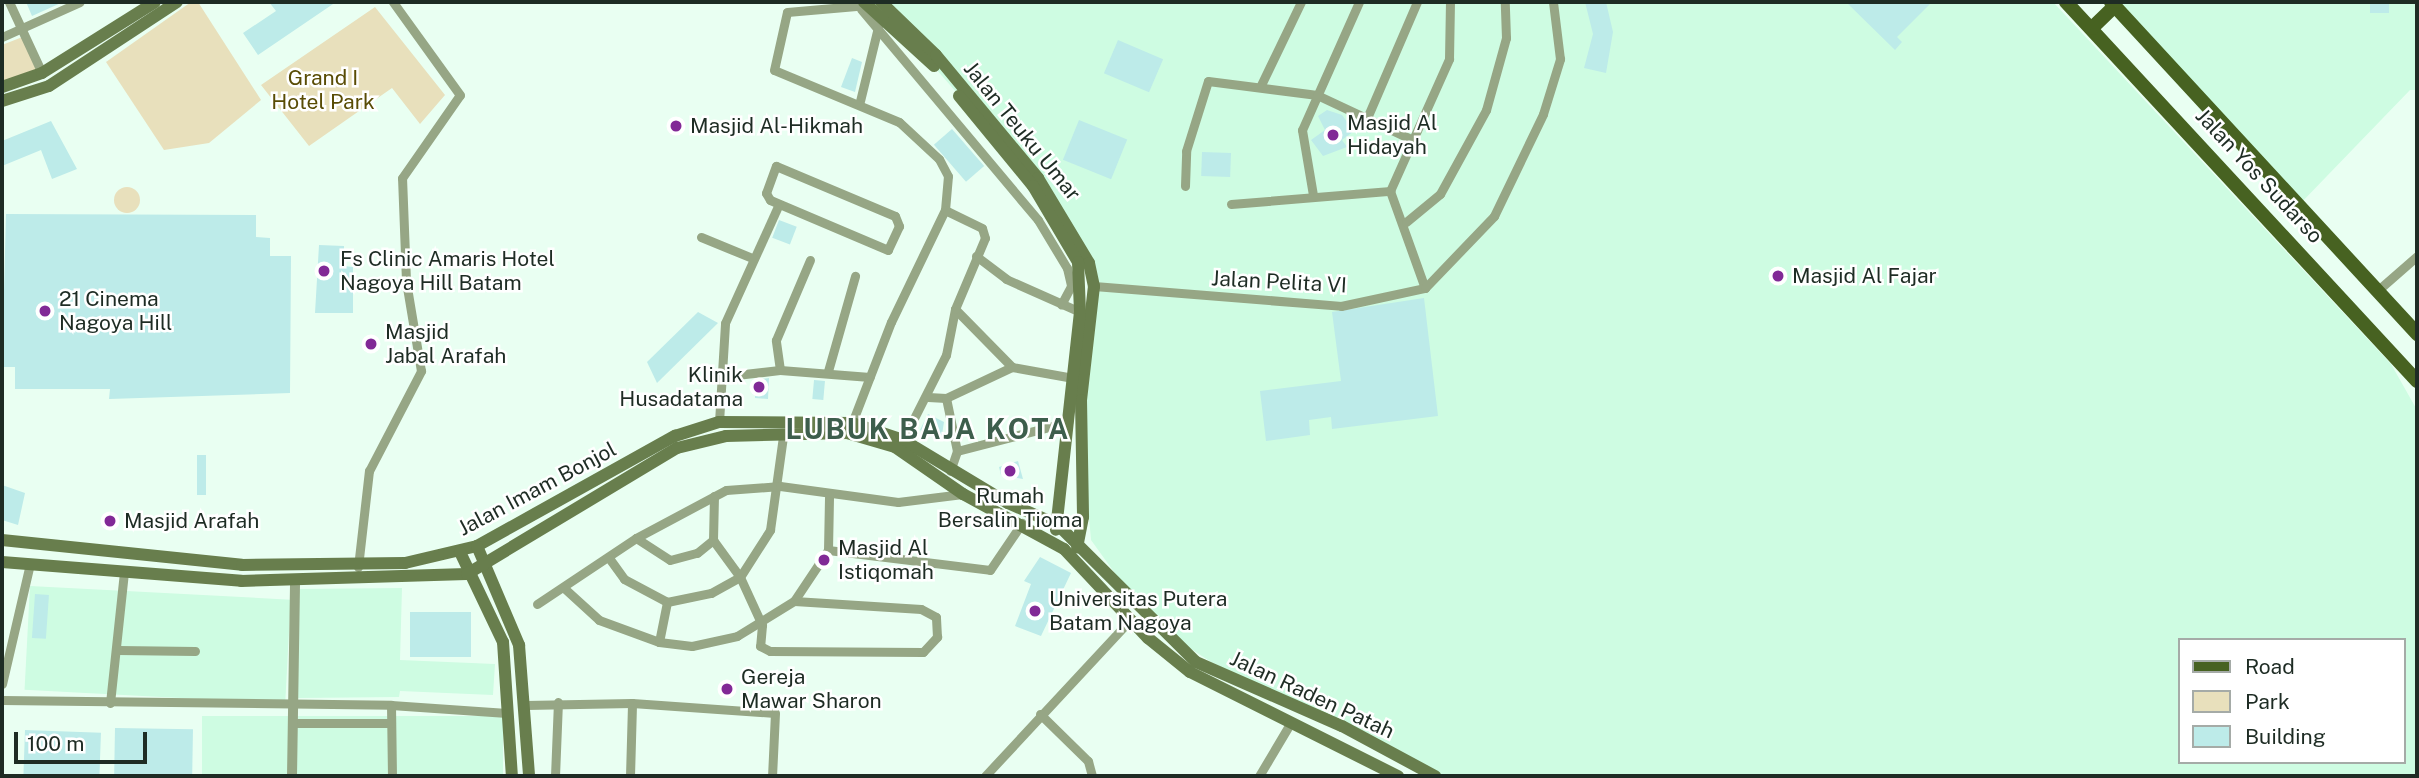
<!DOCTYPE html>
<style>
body{margin:0}
#map{position:relative;width:2419px;height:778px;overflow:hidden;background:#e9fff2;font-family:"Public Sans",sans-serif}
div>[style]{position:absolute}
[style*='--x']{left:calc(var(--x)*1px);top:calc(var(--y)*1px);width:calc(var(--w)*1px);rotate:calc(var(--a)*1deg)}
.built>*{inset:0;background:#cefce2;transform-origin:0 0}
.green>*{inset:0;background:#e8e0bc}
.round{border-radius:50%}
.building>*{inset:0;background:#bdebe9;transform-origin:0 0}
.minor>*{height:9px;margin:-4.5px;padding:0 4.5px;transform-origin:4.5px;border-radius:4.5px;background:#96a685}
.tertiary>*{height:10px;margin:-5px;padding:0 5px;transform-origin:5px;border-radius:5px;background:#96a685}
.secondary>*{height:12px;margin:-6px;padding:0 6px;transform-origin:6px;border-radius:6px;background:#687e4d}
.primary>*{height:14px;margin:-7px;padding:0 7px;transform-origin:7px;border-radius:7px;background:#476221}
.dots>*{width:19px;height:19px;translate:-50% -50%;box-sizing:border-box;border:4px solid #fff;border-radius:50%}
span{translate:-50% -50%;white-space:nowrap;text-align:center;line-height:1.15;-webkit-text-stroke:5px #fff;paint-order:stroke}
.park-label{font-size:21px;color:#594c05}
.poi-label{font-size:21px;color:#1e2c24}
.left{translate:0 -50%;text-align:left}
.right{translate:-100% -50%;text-align:right}
.street-label{font-size:21px;color:#1e2c24}
.district-label{font-size:28px;color:#3d5e4c;font-weight:700;letter-spacing:2px}
.frame{position:absolute;inset:0;border:4px solid #1e2c24;pointer-events:none}
.legend{position:absolute;left:2178px;top:638px;width:228px;height:126px;box-sizing:border-box;background:#fff;border:2px solid #a5aba7;margin:0;padding:9px 12px;list-style:none;font-size:21px;color:#1e2c24}
.legend li{display:flex;align-items:center;gap:14px;height:35px}
.legend b{width:35px;border:2px solid #a5aba7}
.scale{position:absolute;left:14px;top:732px;width:133px;height:32px;box-sizing:border-box;border:4px solid #1e2c24;border-top:0;padding-left:9px;font-size:21px;line-height:24px;white-space:nowrap;color:#1e2c24;-webkit-text-stroke:5px #fff;paint-order:stroke}
</style>
<div id="map">
<div class="built">
<div style="clip-path:polygon(evenodd,866px 2px,2053px 2px,2391px 364px,2417px 410px,2417px 776px,1436px 776px,1211px 662px,1150px 622px,1091px 540px,1079px 401px,1096px 283px,1026px 172px,915px 45px,866px 2px,2179px 640px,2403px 640px,2403px 762px,2179px 762px,2179px 640px)"></div>
<div style="clip-path:polygon(2114px 2px,2417px 2px,2417px 90px,2410px 90px,2299px 205px)"></div>
<div style="left:30px;top:586px;width:261px;height:104px;rotate:3deg"></div>
<div style="clip-path:polygon(402px 588px,400px 660px,495px 664px,493px 695px,400px 691px,399px 697px,298px 698px,298px 589px)"></div>
<div style="left:503px;top:716px;width:60px;height:301px;rotate:90deg"></div>
</div>
<div class="green">
<div style="clip-path:polygon(191px 2px,198px 2px,261px 100px,209px 143px,164px 150px,106px 62px)"></div>
<div style="clip-path:polygon(375px 7px,445px 95px,420px 124px,392px 88px,309px 146px,261px 85px)"></div>
<div style="clip-path:polygon(25px 36px,42px 73px,2px 84px,2px 45px)"></div>
<div class="round" style="left:114px;top:187px;width:26px;height:26px"></div>
</div>
<div class="building">
<div style="clip-path:polygon(26px 2px,63px 2px,32px 16px)"></div>
<div style="clip-path:polygon(269px 2px,336px 2px,258px 55px,243px 33px,276px 11px)"></div>
<div style="clip-path:polygon(1585px 2px,1606px 2px,1613px 32px,1606px 73px,1584px 68px,1593px 34px)"></div>
<div style="clip-path:polygon(1846px 2px,1932px 2px,1897px 37px,1902px 42px,1895px 50px)"></div>
<div style="left:2370px;top:2px;width:19px;height:11px"></div>
<div style="left:1118px;top:40px;width:49px;height:36px;rotate:23deg"></div>
<div style="clip-path:polygon(852px 58px,862px 62px,855px 92px,841px 87px)"></div>
<div style="clip-path:polygon(1327px 110px,1342px 115px,1354px 131px,1342px 140px,1347px 147px,1323px 156px,1311px 140px,1325px 130px,1318px 116px)"></div>
<div style="left:1079px;top:120px;width:52px;height:43px;rotate:22deg"></div>
<div style="clip-path:polygon(51px 121px,77px 169px,52px 179px,41px 150px,2px 166px,2px 141px)"></div>
<div style="left:952px;top:129px;width:49px;height:24px;rotate:49deg"></div>
<div style="left:1202px;top:152px;width:29px;height:24px;rotate:2deg"></div>
<div style="clip-path:polygon(6px 214px,256px 215px,256px 237px,270px 238px,270px 256px,291px 256px,290px 393px,109px 399px,110px 389px,15px 389px,15px 367px,2px 367px)"></div>
<div style="left:779px;top:220px;width:19px;height:19px;rotate:21deg"></div>
<div style="clip-path:polygon(319px 245px,344px 246px,344px 266px,353px 267px,353px 313px,315px 313px)"></div>
<div style="clip-path:polygon(1424px 298px,1438px 416px,1332px 429px,1331px 417px,1309px 420px,1310px 435px,1266px 441px,1260px 391px,1341px 381px,1332px 312px)"></div>
<div style="clip-path:polygon(698px 312px,718px 323px,657px 383px,647px 362px)"></div>
<div style="clip-path:polygon(769px 378px,768px 399px,755px 398px,755px 380px)"></div>
<div style="left:814px;top:380px;width:11px;height:19px;rotate:5deg"></div>
<div style="clip-path:polygon(928px 414px,944px 422px,941px 441px,920px 430px)"></div>
<div style="left:197px;top:455px;width:9px;height:40px"></div>
<div style="clip-path:polygon(1018px 461px,1023px 479px,1001px 475px,999px 467px)"></div>
<div style="clip-path:polygon(2px 485px,25px 493px,18px 525px,2px 520px)"></div>
<div style="clip-path:polygon(1040px 557px,1071px 573px,1041px 636px,1015px 626px,1031px 584px,1024px 581px)"></div>
<div style="left:35px;top:594px;width:14px;height:44px;rotate:4deg"></div>
<div style="left:410px;top:612px;width:61px;height:45px"></div>
<div style="left:115px;top:728px;width:78px;height:48px;rotate:1deg"></div>
<div style="left:25px;top:730px;width:76px;height:46px;rotate:2deg"></div>
</div>
<div class="minor">
<div style="--x:9;--y:2;--w:78;--a:65.1"></div>
<div style="--x:861;--y:9;--w:275;--a:50"></div>
<div style="--x:1038;--y:220;--w:56;--a:58.9"></div>
<div style="--x:1067;--y:268;--w:18;--a:77"></div>
<div style="--x:1071;--y:286;--w:21;--a:118"></div>
<div style="--x:2;--y:37;--w:85;--a:-24.2"></div>
<div style="--x:1261;--y:85;--w:92;--a:-64.3"></div>
<div style="--x:860;--y:101;--w:76;--a:-76.3"></div>
<div style="--x:1367;--y:118;--w:126;--a:-66.7"></div>
<div style="--x:776;--y:166;--w:129;--a:22.8"></div>
<div style="--x:895;--y:216;--w:11;--a:68"></div>
<div style="--x:899;--y:226;--w:26;--a:115"></div>
<div style="--x:888;--y:250;--w:128;--a:-157"></div>
<div style="--x:770;--y:200;--w:8;--a:-120"></div>
<div style="--x:766;--y:193;--w:29;--a:-70"></div>
<div style="--x:1185;--y:186;--w:35;--a:-88"></div>
<div style="--x:1186;--y:151;--w:73;--a:-72.6"></div>
<div style="--x:1208;--y:81;--w:110;--a:7.3"></div>
<div style="--x:1317;--y:95;--w:108;--a:25.1"></div>
<div style="--x:1390;--y:191;--w:145;--a:-65.9"></div>
<div style="--x:1449;--y:59;--w:57;--a:-89"></div>
<div style="--x:1390;--y:191;--w:103;--a:70.2"></div>
<div style="--x:1313;--y:195;--w:66;--a:-99.6"></div>
<div style="--x:1302;--y:130;--w:140;--a:-66"></div>
<div style="--x:1231;--y:204;--w:160;--a:-4.7"></div>
<div style="--x:1406;--y:222;--w:44;--a:-39.5"></div>
<div style="--x:1440;--y:194;--w:96;--a:-61.3"></div>
<div style="--x:1486;--y:110;--w:75;--a:-74.5"></div>
<div style="--x:1506;--y:38;--w:36;--a:-92"></div>
<div style="--x:701;--y:237;--w:55;--a:22.4"></div>
<div style="--x:976;--y:256;--w:38;--a:37"></div>
<div style="--x:1006;--y:279;--w:81;--a:24"></div>
<div style="--x:1094;--y:286;--w:248;--a:4.6"></div>
<div style="--x:1341;--y:306;--w:86;--a:-12.1"></div>
<div style="--x:1425;--y:288;--w:100;--a:-46.2"></div>
<div style="--x:1494;--y:216;--w:113;--a:-64.3"></div>
<div style="--x:1543;--y:114;--w:58;--a:-72.8"></div>
<div style="--x:1560;--y:59;--w:57;--a:-97"></div>
<div style="--x:2377;--y:291;--w:53;--a:-41.2"></div>
<div style="--x:955;--y:309;--w:81;--a:45.5"></div>
<div style="--x:780;--y:370;--w:30;--a:-98"></div>
<div style="--x:776;--y:340;--w:87;--a:-67"></div>
<div style="--x:828;--y:371;--w:99;--a:-74.1"></div>
<div style="--x:718;--y:377;--w:62;--a:-6.4"></div>
<div style="--x:780;--y:370;--w:90;--a:4.4"></div>
<div style="--x:928;--y:397;--w:18;--a:3"></div>
<div style="--x:946;--y:398;--w:73;--a:-25.2"></div>
<div style="--x:1012;--y:367;--w:62;--a:10.2"></div>
<div style="--x:946;--y:398;--w:54;--a:78.3"></div>
<div style="--x:957;--y:451;--w:21;--a:109"></div>
<div style="--x:719;--y:422;--w:99;--a:-86.5"></div>
<div style="--x:725;--y:323;--w:128;--a:-65.6"></div>
<div style="--x:852;--y:423;--w:108;--a:-68.9"></div>
<div style="--x:891;--y:322;--w:124;--a:-64.3"></div>
<div style="--x:945;--y:210;--w:34;--a:-85"></div>
<div style="--x:948;--y:176;--w:19;--a:-118"></div>
<div style="--x:939;--y:159;--w:54;--a:-137.2"></div>
<div style="--x:899;--y:122;--w:135;--a:-157.4"></div>
<div style="--x:774;--y:70;--w:59;--a:-77.4"></div>
<div style="--x:787;--y:12;--w:81;--a:-4.9"></div>
<div style="--x:903;--y:440;--w:95;--a:-63.2"></div>
<div style="--x:946;--y:355;--w:47;--a:-78.9"></div>
<div style="--x:955;--y:309;--w:77;--a:-67.1"></div>
<div style="--x:985;--y:238;--w:10;--a:-107"></div>
<div style="--x:982;--y:228;--w:41;--a:-154.1"></div>
<div style="--x:957;--y:451;--w:115;--a:-14.6"></div>
<div style="--x:636;--y:538;--w:40;--a:32.9"></div>
<div style="--x:670;--y:560;--w:28;--a:-15"></div>
<div style="--x:697;--y:553;--w:21;--a:-39"></div>
<div style="--x:713;--y:540;--w:44;--a:-88.7"></div>
<div style="--x:713;--y:540;--w:46;--a:53.9"></div>
<div style="--x:740;--y:577;--w:53;--a:65.4"></div>
<div style="--x:762;--y:625;--w:21;--a:95"></div>
<div style="--x:760;--y:646;--w:11;--a:27"></div>
<div style="--x:770;--y:651;--w:153;--a:0.4"></div>
<div style="--x:923;--y:652;--w:21;--a:-47"></div>
<div style="--x:937;--y:637;--w:20;--a:-93"></div>
<div style="--x:936;--y:617;--w:17;--a:-152"></div>
<div style="--x:921;--y:609;--w:127;--a:-176.4"></div>
<div style="--x:828;--y:550;--w:163;--a:7"></div>
<div style="--x:990;--y:570;--w:57;--a:-55.8"></div>
<div style="--x:609;--y:558;--w:26;--a:54"></div>
<div style="--x:624;--y:579;--w:49;--a:28.1"></div>
<div style="--x:667;--y:602;--w:45;--a:-11.6"></div>
<div style="--x:711;--y:593;--w:33;--a:-29"></div>
<div style="--x:740;--y:577;--w:56;--a:-57.4"></div>
<div style="--x:770;--y:530;--w:95;--a:-82.1"></div>
<div style="--x:358;--y:567;--w:97;--a:-83.5"></div>
<div style="--x:369;--y:471;--w:113;--a:-62.5"></div>
<div style="--x:421;--y:371;--w:91;--a:-99.5"></div>
<div style="--x:406;--y:281;--w:103;--a:-92.2"></div>
<div style="--x:402;--y:178;--w:101;--a:-55.1"></div>
<div style="--x:460;--y:95;--w:115;--a:-125.8"></div>
<div style="--x:564;--y:588;--w:47;--a:42.4"></div>
<div style="--x:599;--y:620;--w:64;--a:20.1"></div>
<div style="--x:659;--y:642;--w:33;--a:7"></div>
<div style="--x:692;--y:646;--w:46;--a:-12.5"></div>
<div style="--x:737;--y:636;--w:67;--a:-31.6"></div>
<div style="--x:794;--y:601;--w:61;--a:-56.3"></div>
<div style="--x:828;--y:550;--w:53;--a:-88.9"></div>
<div style="--x:537;--y:604;--w:119;--a:-33.7"></div>
<div style="--x:636;--y:538;--w:102;--a:-28.1"></div>
<div style="--x:726;--y:490;--w:54;--a:-4.2"></div>
<div style="--x:780;--y:486;--w:119;--a:7.7"></div>
<div style="--x:898;--y:502;--w:65;--a:-7"></div>
<div style="--x:659;--y:642;--w:41;--a:-78.7"></div>
<div style="--x:118;--y:650;--w:77;--a:0.7"></div>
<div style="--x:2;--y:684;--w:119;--a:-76.9"></div>
<div style="--x:2;--y:700;--w:389;--a:0.7"></div>
<div style="--x:391;--y:705;--w:116;--a:3.9"></div>
<div style="--x:110;--y:703;--w:133;--a:-83.9"></div>
<div style="--x:391;--y:705;--w:71;--a:89.2"></div>
<div style="--x:526;--y:705;--w:106;--a:-1.1"></div>
<div style="--x:632;--y:703;--w:143;--a:4"></div>
<div style="--x:775;--y:713;--w:63;--a:92.7"></div>
<div style="--x:1040;--y:714;--w:67;--a:44.4"></div>
<div style="--x:1088;--y:761;--w:16;--a:75"></div>
<div style="--x:293;--y:723;--w:98;--a:0"></div>
<div style="--x:555;--y:776;--w:74;--a:-87.7"></div>
<div style="--x:630;--y:776;--w:73;--a:-88.4"></div>
<div style="--x:985;--y:776;--w:213;--a:-47.1"></div>
<div style="--x:1259;--y:776;--w:63;--a:-59.3"></div>
</div>
<div class="tertiary">
<div style="--x:292;--y:776;--w:193;--a:-89.1"></div>
</div>
<div class="secondary">
<div style="--x:864;--y:2;--w:95;--a:42.4"></div>
<div style="--x:881;--y:2;--w:76;--a:43.9"></div>
<div style="--x:936;--y:55;--w:160;--a:50.3"></div>
<div style="--x:1038;--y:178;--w:99;--a:59"></div>
<div style="--x:1089;--y:263;--w:24;--a:78"></div>
<div style="--x:1094;--y:286;--w:115;--a:96.5"></div>
<div style="--x:1081;--y:400;--w:117;--a:89"></div>
<div style="--x:1083;--y:517;--w:31;--a:101"></div>
<div style="--x:2;--y:87;--w:42;--a:-19.3"></div>
<div style="--x:42;--y:73;--w:133;--a:-32.1"></div>
<div style="--x:959;--y:96;--w:117;--a:50.6"></div>
<div style="--x:1033;--y:186;--w:88;--a:59.4"></div>
<div style="--x:1078;--y:262;--w:50;--a:87.7"></div>
<div style="--x:1080;--y:312;--w:219;--a:96.3"></div>
<div style="--x:2;--y:101;--w:49;--a:-17.7"></div>
<div style="--x:49;--y:86;--w:153;--a:-33.3"></div>
<div style="--x:2;--y:540;--w:241;--a:5.9"></div>
<div style="--x:242;--y:565;--w:163;--a:-0.7"></div>
<div style="--x:405;--y:563;--w:74;--a:-13.3"></div>
<div style="--x:477;--y:546;--w:227;--a:-29.1"></div>
<div style="--x:675;--y:436;--w:46;--a:-17.7"></div>
<div style="--x:719;--y:422;--w:133;--a:0.4"></div>
<div style="--x:852;--y:423;--w:54;--a:18.4"></div>
<div style="--x:903;--y:440;--w:122;--a:31"></div>
<div style="--x:1008;--y:503;--w:55;--a:23.7"></div>
<div style="--x:1058;--y:525;--w:194;--a:44.8"></div>
<div style="--x:1196;--y:662;--w:159;--a:23.7"></div>
<div style="--x:1342;--y:726;--w:106;--a:28.3"></div>
<div style="--x:477;--y:546;--w:108;--a:67"></div>
<div style="--x:519;--y:645;--w:131;--a:85.6"></div>
<div style="--x:460;--y:552;--w:100;--a:64.5"></div>
<div style="--x:503;--y:642;--w:134;--a:86.2"></div>
<div style="--x:2;--y:562;--w:240;--a:4.5"></div>
<div style="--x:241;--y:581;--w:226;--a:-1.8"></div>
<div style="--x:467;--y:574;--w:245;--a:-31"></div>
<div style="--x:677;--y:448;--w:50;--a:-13.8"></div>
<div style="--x:726;--y:436;--w:121;--a:-1.4"></div>
<div style="--x:847;--y:433;--w:50;--a:16.3"></div>
<div style="--x:895;--y:447;--w:83;--a:34.7"></div>
<div style="--x:963;--y:494;--w:115;--a:28.6"></div>
<div style="--x:1064;--y:549;--w:122;--a:46.7"></div>
<div style="--x:1148;--y:638;--w:54;--a:39"></div>
<div style="--x:1190;--y:672;--w:233;--a:26.6"></div>
</div>
<div class="primary">
<div style="--x:2066;--y:2;--w:517;--a:47.2"></div>
<div style="--x:2111;--y:2;--w:452;--a:47.3"></div>
<div style="--x:2092;--y:28;--w:32;--a:-44"></div>
</div>
<div class="dots">
<div style="left:676px;top:126px;background:#812996"></div>
<div style="left:1333px;top:135px;background:#812996"></div>
<div style="left:324px;top:271px;background:#812996"></div>
<div style="left:1778px;top:276px;background:#812996"></div>
<div style="left:45px;top:311px;background:#812996"></div>
<div style="left:371px;top:344px;background:#812996"></div>
<div style="left:759px;top:387px;background:#812996"></div>
<div style="left:1010px;top:471px;background:#812996"></div>
<div style="left:110px;top:521px;background:#812996"></div>
<div style="left:824px;top:560px;background:#812996"></div>
<div style="left:1035px;top:611px;background:#812996"></div>
<div style="left:727px;top:689px;background:#812996"></div>
</div>
<div class="park-label">
<span style="left:323px;top:90px">Grand I<br>Hotel Park</span>
</div>
<div class="poi-label">
<span class="left" style="left:1347px;top:135px">Masjid Al<br>Hidayah</span>
<span class="left" style="left:690px;top:126px">Masjid Al-Hikmah</span>
<span class="left" style="left:340px;top:271px">Fs Clinic Amaris Hotel<br>Nagoya Hill Batam</span>
<span class="left" style="left:1792px;top:276px">Masjid Al Fajar</span>
<span class="left" style="left:59px;top:311px">21 Cinema<br>Nagoya Hill</span>
<span class="left" style="left:385px;top:344px">Masjid<br>Jabal Arafah</span>
<span class="right" style="left:743px;top:387px">Klinik<br>Husadatama</span>
<span style="left:1010px;top:508px">Rumah<br>Bersalin Tioma</span>
<span class="left" style="left:124px;top:521px">Masjid Arafah</span>
<span class="left" style="left:838px;top:560px">Masjid Al<br>Istiqomah</span>
<span class="left" style="left:1049px;top:611px">Universitas Putera<br>Batam Nagoya</span>
<span class="left" style="left:741px;top:689px">Gereja<br>Mawar Sharon</span>
</div>
<div class="street-label">
<span style="left:1022px;top:131px;rotate:51deg">Jalan Teuku Umar</span>
<span style="left:2259px;top:176px;rotate:47deg">Jalan Yos Sudarso</span>
<span style="left:1279px;top:282px;rotate:3deg">Jalan Pelita VI</span>
<span style="left:537px;top:489px;rotate:-28deg">Jalan Imam Bonjol</span>
<span style="left:1312px;top:695px;rotate:25deg">Jalan Raden Patah</span>
</div>
<div class="district-label">
<span style="left:928px;top:429px">LUBUK BAJA KOTA</span>
</div>
<div class="frame"></div>
<ul class="legend">
<li><b style="height:9px;background:#476221"></b>Road</li>
<li><b style="height:19px;background:#e8e0bc"></b>Park</li>
<li><b style="height:19px;background:#bdebe9"></b>Building</li>
</ul>
<div class="scale">100 m</div>
</div>
